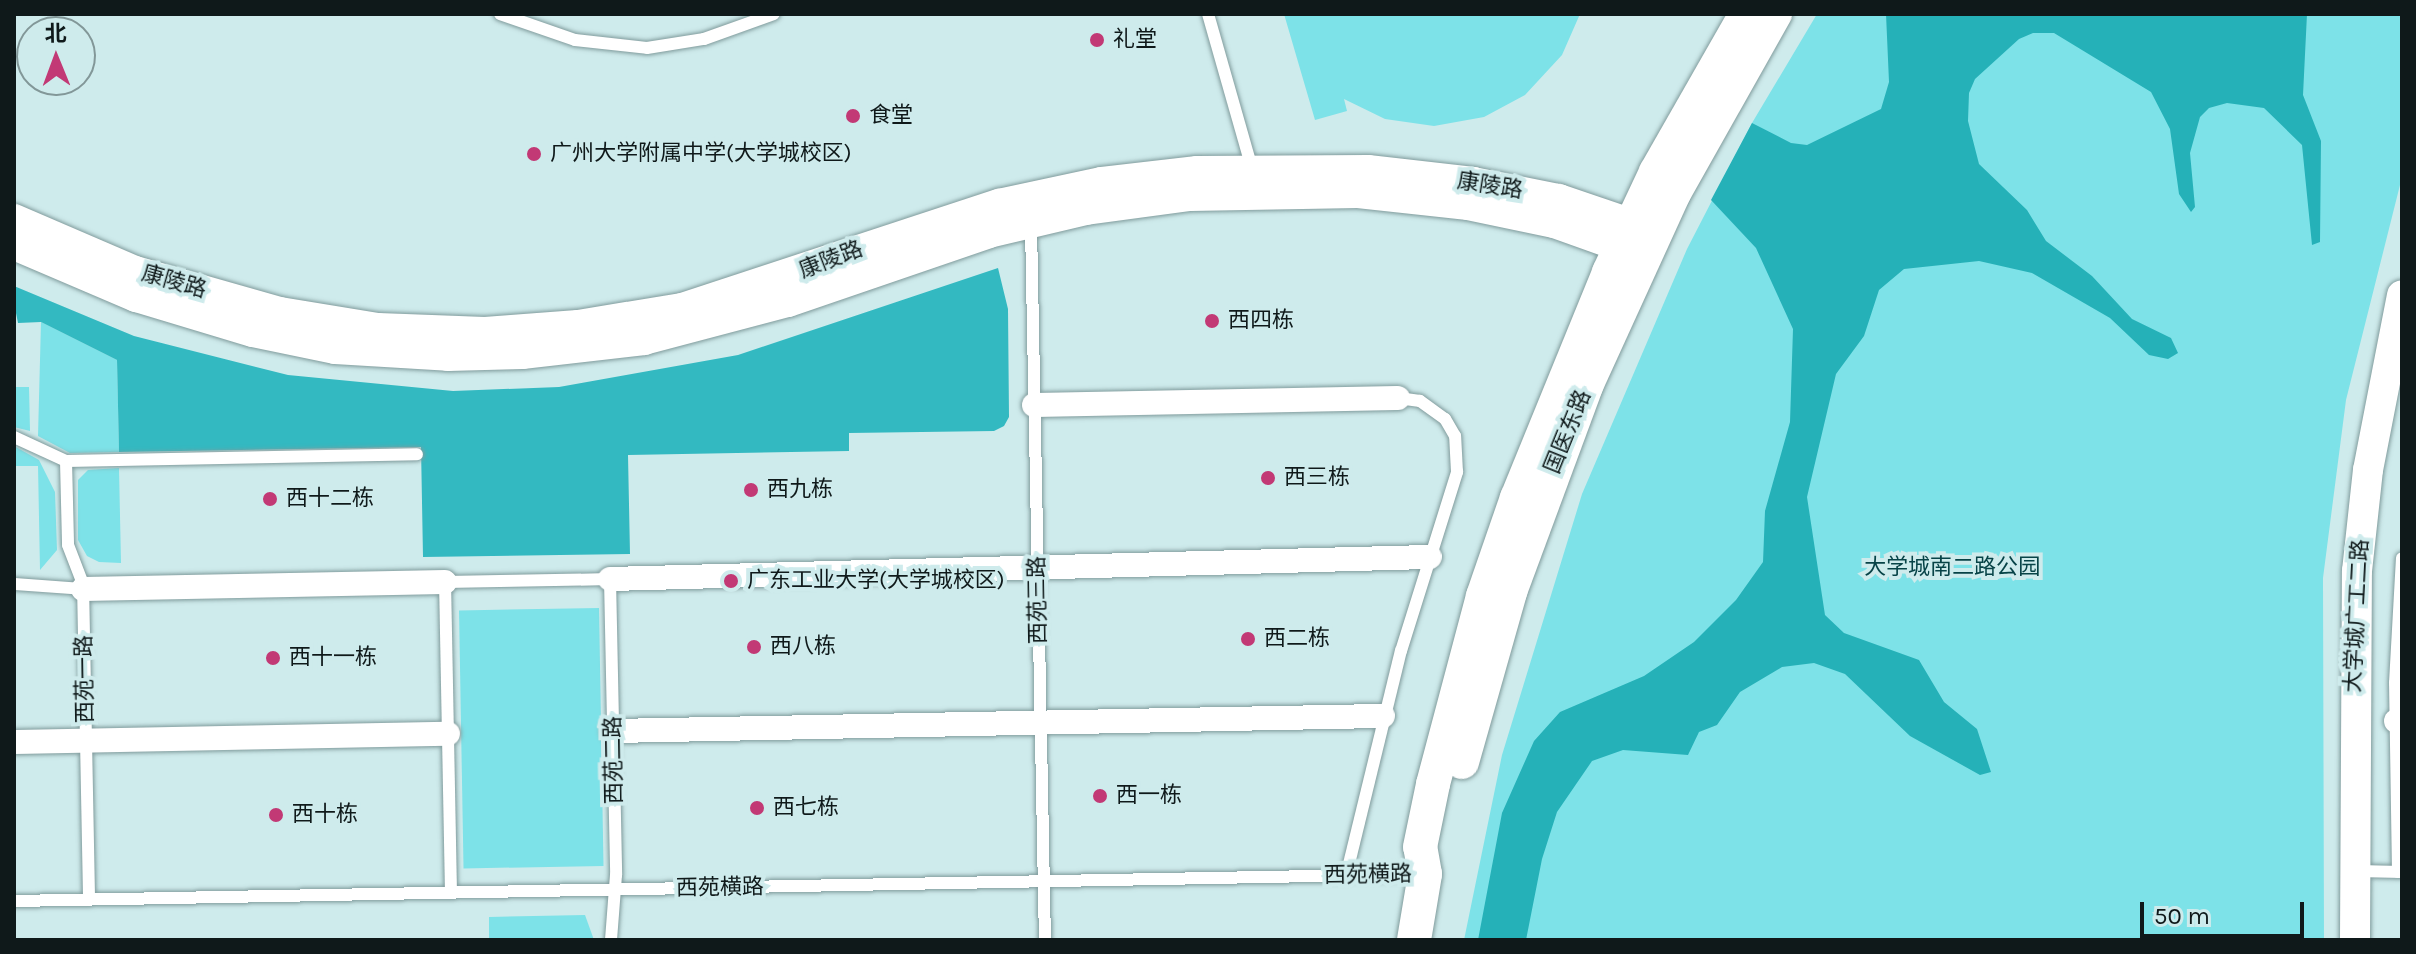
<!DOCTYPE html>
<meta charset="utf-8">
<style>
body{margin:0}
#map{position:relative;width:2416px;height:954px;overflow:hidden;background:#ceebec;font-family:Karla,"Noto Sans SC",sans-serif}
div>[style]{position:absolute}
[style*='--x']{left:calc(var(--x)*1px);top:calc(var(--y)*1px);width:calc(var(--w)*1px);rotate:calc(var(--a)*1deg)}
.green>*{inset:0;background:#7de2e8;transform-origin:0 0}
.forest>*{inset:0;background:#33b9c1}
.water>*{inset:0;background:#25b1b8}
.roads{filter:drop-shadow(0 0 2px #809b9c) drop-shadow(0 0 2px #809b9c)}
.service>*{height:12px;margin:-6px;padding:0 6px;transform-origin:6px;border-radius:6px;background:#fff}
.minor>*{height:24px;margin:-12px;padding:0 12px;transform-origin:12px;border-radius:12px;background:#fff}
.tertiary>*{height:30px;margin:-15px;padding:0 15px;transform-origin:15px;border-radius:15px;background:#fff}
.secondary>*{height:34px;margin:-17px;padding:0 17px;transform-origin:17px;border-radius:17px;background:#fff}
.dots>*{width:22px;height:22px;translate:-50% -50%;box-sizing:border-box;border:4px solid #ceebec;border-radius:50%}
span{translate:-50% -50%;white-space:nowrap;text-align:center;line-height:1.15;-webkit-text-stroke:8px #ceebec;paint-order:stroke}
.poi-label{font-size:22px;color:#0f191a}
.left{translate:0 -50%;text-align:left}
.street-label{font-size:22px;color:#0f191a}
.park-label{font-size:22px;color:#074347}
.frame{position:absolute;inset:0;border:16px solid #0f191a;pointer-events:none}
.north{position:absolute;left:16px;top:16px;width:80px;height:80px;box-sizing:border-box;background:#ceebec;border:2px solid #829798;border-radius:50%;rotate:359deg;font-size:22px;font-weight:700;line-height:32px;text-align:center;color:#0f191a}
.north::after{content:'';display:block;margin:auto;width:28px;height:36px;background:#c23975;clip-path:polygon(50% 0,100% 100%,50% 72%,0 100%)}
.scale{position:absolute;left:2140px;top:902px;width:164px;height:36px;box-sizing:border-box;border:4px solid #0f191a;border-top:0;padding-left:10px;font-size:24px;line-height:28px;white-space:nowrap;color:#0f191a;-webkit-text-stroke:6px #ceebec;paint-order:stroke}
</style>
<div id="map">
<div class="green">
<div style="clip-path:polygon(1284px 14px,1580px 14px,1562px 55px,1525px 95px,1484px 117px,1434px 126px,1385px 119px,1344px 99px,1347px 111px,1315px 120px)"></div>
<div style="clip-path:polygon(1817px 14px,2402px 14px,2402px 177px,2346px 400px,2323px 578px,2324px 940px,1464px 940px,1502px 755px,1582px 494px,1687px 249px,1752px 123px)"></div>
<div style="clip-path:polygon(41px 322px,117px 360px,119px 452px,70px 453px,38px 436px)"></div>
<div style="clip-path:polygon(14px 387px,29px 387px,30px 431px,14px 427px)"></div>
<div style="clip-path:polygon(14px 446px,39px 460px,55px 492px,57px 550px,40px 570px,38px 466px,14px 466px)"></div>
<div style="clip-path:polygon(119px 468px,121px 563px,99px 562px,87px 556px,78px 540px,78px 480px,88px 470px)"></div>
<div style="left:599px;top:608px;width:258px;height:140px;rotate:89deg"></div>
<div style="clip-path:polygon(585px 915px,594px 940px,489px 940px,489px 917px)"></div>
</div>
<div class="forest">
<div style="clip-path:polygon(998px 268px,1008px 309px,1009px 417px,1004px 426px,994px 431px,849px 433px,849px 451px,628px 455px,630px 554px,423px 557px,421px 447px,119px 452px,117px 360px,41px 322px,18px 323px,14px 303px,14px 286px,134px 336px,288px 375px,453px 391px,559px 387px,738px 355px)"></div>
</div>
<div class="water">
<div style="clip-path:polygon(1886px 14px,2307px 14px,2303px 95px,2321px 141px,2320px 242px,2312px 245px,2302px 145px,2264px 108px,2227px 103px,2209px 108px,2200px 117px,2190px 153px,2195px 207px,2191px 212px,2179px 194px,2170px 129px,2151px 92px,2054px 33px,2033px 33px,2019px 39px,1975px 79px,1969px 93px,1968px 121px,1979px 164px,2027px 210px,2046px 241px,2092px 276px,2132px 319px,2171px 338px,2178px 353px,2168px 359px,2149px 355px,2110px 318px,2032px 273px,1979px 261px,1904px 269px,1879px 290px,1864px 336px,1836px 374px,1807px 497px,1825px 615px,1844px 633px,1919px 660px,1944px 702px,1977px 729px,1991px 772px,1980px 775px,1910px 736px,1845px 674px,1814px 663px,1782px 667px,1740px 692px,1717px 725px,1699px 732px,1688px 755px,1623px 750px,1592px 761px,1557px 812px,1542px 859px,1526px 940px,1478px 940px,1502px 813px,1534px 741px,1560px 712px,1644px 676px,1694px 642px,1736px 600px,1763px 562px,1765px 511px,1790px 422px,1793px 329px,1756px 248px,1711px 200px,1752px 123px,1791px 143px,1807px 145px,1881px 109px,1889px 82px)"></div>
</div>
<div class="roads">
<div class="service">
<div style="--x:500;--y:14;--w:79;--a:19.1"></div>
<div style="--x:575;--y:40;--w:72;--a:6.3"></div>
<div style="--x:647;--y:48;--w:58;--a:-9"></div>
<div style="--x:704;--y:39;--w:74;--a:-19.7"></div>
<div style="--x:1208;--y:14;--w:160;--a:74.1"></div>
<div style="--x:1031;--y:226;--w:714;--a:88.88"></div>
<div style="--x:14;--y:437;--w:57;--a:24.8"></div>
<div style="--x:66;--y:461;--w:351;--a:-1.1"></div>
<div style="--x:66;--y:461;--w:84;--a:88.6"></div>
<div style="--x:68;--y:545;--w:42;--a:69"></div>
<div style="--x:83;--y:584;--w:316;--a:88.9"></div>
<div style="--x:14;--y:584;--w:69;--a:4.1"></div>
<div style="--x:2357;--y:871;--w:45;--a:1.3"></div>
<div style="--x:2398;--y:872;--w:189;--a:-90.9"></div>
<div style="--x:2395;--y:683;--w:125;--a:-86.8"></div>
<div style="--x:1346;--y:876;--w:232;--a:-76.3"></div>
<div style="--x:1401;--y:651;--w:188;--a:-72.6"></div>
<div style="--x:1457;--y:472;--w:36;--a:-93"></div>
<div style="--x:1455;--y:436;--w:20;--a:-120"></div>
<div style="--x:1445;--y:419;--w:31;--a:-144"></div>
<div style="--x:1420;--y:401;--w:22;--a:-172"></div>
<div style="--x:451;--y:893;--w:311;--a:-91.1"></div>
<div style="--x:445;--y:582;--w:165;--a:-1"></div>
<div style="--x:610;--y:579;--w:296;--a:88.8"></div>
<div style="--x:616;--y:875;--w:65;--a:94.4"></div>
<div style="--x:14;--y:901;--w:1408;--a:-1.1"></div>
</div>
<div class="minor">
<div style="--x:1034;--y:405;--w:364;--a:-1.1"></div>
<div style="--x:610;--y:579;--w:820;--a:-1.54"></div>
<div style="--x:83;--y:589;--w:362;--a:-1.1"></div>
<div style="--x:2396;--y:721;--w:6;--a:0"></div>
<div style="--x:613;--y:731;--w:770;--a:-1.12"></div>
<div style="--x:14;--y:742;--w:434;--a:-1.1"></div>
</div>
<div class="tertiary">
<div style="--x:14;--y:219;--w:132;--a:23.3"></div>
<div style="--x:135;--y:271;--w:151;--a:15.8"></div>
<div style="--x:280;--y:312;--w:99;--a:9.3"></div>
<div style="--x:378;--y:328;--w:107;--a:2.1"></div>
<div style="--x:485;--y:332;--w:93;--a:-4.3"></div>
<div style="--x:578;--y:325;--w:105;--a:-9.3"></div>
<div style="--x:682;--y:308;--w:334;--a:-18.2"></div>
<div style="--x:999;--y:204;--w:105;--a:-12.1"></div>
<div style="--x:1102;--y:182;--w:96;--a:-6.6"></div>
<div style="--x:1197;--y:171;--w:171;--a:-0.3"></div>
<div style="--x:1368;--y:170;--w:106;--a:6.5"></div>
<div style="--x:1473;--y:182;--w:88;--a:11.2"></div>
<div style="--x:1559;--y:199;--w:99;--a:18.8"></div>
<div style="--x:14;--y:245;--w:133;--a:23.1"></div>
<div style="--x:136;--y:297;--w:122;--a:16.7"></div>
<div style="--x:253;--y:332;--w:84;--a:11.7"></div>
<div style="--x:335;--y:349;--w:113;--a:3.5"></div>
<div style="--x:448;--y:356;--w:74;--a:-1.5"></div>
<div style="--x:522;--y:354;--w:123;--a:-6.5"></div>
<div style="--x:644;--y:340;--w:149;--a:-14.8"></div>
<div style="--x:788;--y:302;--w:213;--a:-18.9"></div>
<div style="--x:989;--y:233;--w:100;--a:-13.3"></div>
<div style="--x:1086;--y:210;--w:105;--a:-7.7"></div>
<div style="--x:1190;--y:196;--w:168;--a:-1"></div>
<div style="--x:1358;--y:193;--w:111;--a:6.2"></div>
<div style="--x:1468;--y:205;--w:88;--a:11.8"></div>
<div style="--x:1554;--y:223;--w:92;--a:19.6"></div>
<div style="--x:2355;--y:940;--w:369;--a:-89.7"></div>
<div style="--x:2357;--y:571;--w:102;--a:-83.8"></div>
<div style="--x:2368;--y:470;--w:178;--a:-79"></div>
</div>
<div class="secondary">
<div style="--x:1462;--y:762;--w:177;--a:-74.2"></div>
<div style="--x:1510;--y:592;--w:220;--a:-69.7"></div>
<div style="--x:1586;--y:386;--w:212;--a:-65.5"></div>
<div style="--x:1674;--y:193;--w:206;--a:-60.6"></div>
<div style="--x:1414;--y:940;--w:67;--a:-80.5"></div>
<div style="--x:1425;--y:874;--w:27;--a:-100"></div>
<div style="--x:1420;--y:847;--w:64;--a:-78.3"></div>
<div style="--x:1433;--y:784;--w:195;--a:-75.1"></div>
<div style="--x:1483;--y:596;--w:104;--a:-70.9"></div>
<div style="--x:1517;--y:498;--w:244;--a:-67.8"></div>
<div style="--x:1609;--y:272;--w:110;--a:-64.8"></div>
<div style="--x:1656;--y:172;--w:182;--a:-60.3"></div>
</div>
</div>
<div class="dots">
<div style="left:1097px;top:40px;background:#c23975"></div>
<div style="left:853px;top:116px;background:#c23975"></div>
<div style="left:534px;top:154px;background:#c23975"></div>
<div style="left:1212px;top:321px;background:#c23975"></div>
<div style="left:1268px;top:478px;background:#c23975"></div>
<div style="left:751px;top:490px;background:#c23975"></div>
<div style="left:270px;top:499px;background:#c23975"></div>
<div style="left:731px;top:581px;background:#c23975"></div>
<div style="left:1248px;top:639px;background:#c23975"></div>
<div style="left:754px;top:647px;background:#c23975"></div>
<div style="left:273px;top:658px;background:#c23975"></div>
<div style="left:1100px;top:796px;background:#c23975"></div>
<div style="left:757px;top:808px;background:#c23975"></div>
<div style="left:276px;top:815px;background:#c23975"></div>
</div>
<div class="poi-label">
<span class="left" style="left:1113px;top:40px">礼堂</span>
<span class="left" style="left:869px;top:116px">食堂</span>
<span class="left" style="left:550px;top:154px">广州大学附属中学(大学城校区)</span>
<span class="left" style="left:1228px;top:321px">西四栋</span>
<span class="left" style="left:1284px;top:478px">西三栋</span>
<span class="left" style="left:767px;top:490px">西九栋</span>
<span class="left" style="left:286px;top:499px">西十二栋</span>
<span class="left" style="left:747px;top:581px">广东工业大学(大学城校区)</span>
<span class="left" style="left:1264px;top:639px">西二栋</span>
<span class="left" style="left:770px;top:647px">西八栋</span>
<span class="left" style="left:289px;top:658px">西十一栋</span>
<span class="left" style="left:1116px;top:796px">西一栋</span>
<span class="left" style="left:773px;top:808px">西七栋</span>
<span class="left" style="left:292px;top:815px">西十栋</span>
</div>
<div class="street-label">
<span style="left:1490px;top:186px;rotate:9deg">康陵路</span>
<span style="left:831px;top:260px;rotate:-21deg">康陵路</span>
<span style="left:174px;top:282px;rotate:16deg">康陵路</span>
<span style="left:1568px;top:432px;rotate:-68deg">国医东路</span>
<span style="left:1038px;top:600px;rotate:-91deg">西苑三路</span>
<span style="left:2357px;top:616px;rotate:-87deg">大学城广工二路</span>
<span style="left:85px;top:679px;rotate:-91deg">西苑一路</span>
<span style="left:614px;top:760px;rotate:-91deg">西苑二路</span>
<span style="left:1368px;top:875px;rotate:-1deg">西苑横路</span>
<span style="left:720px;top:888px;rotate:-1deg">西苑横路</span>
</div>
<div class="park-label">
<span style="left:1952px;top:568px">大学城南二路公园</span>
</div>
<div class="frame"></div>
<div class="north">北</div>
<div class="scale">50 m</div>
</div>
